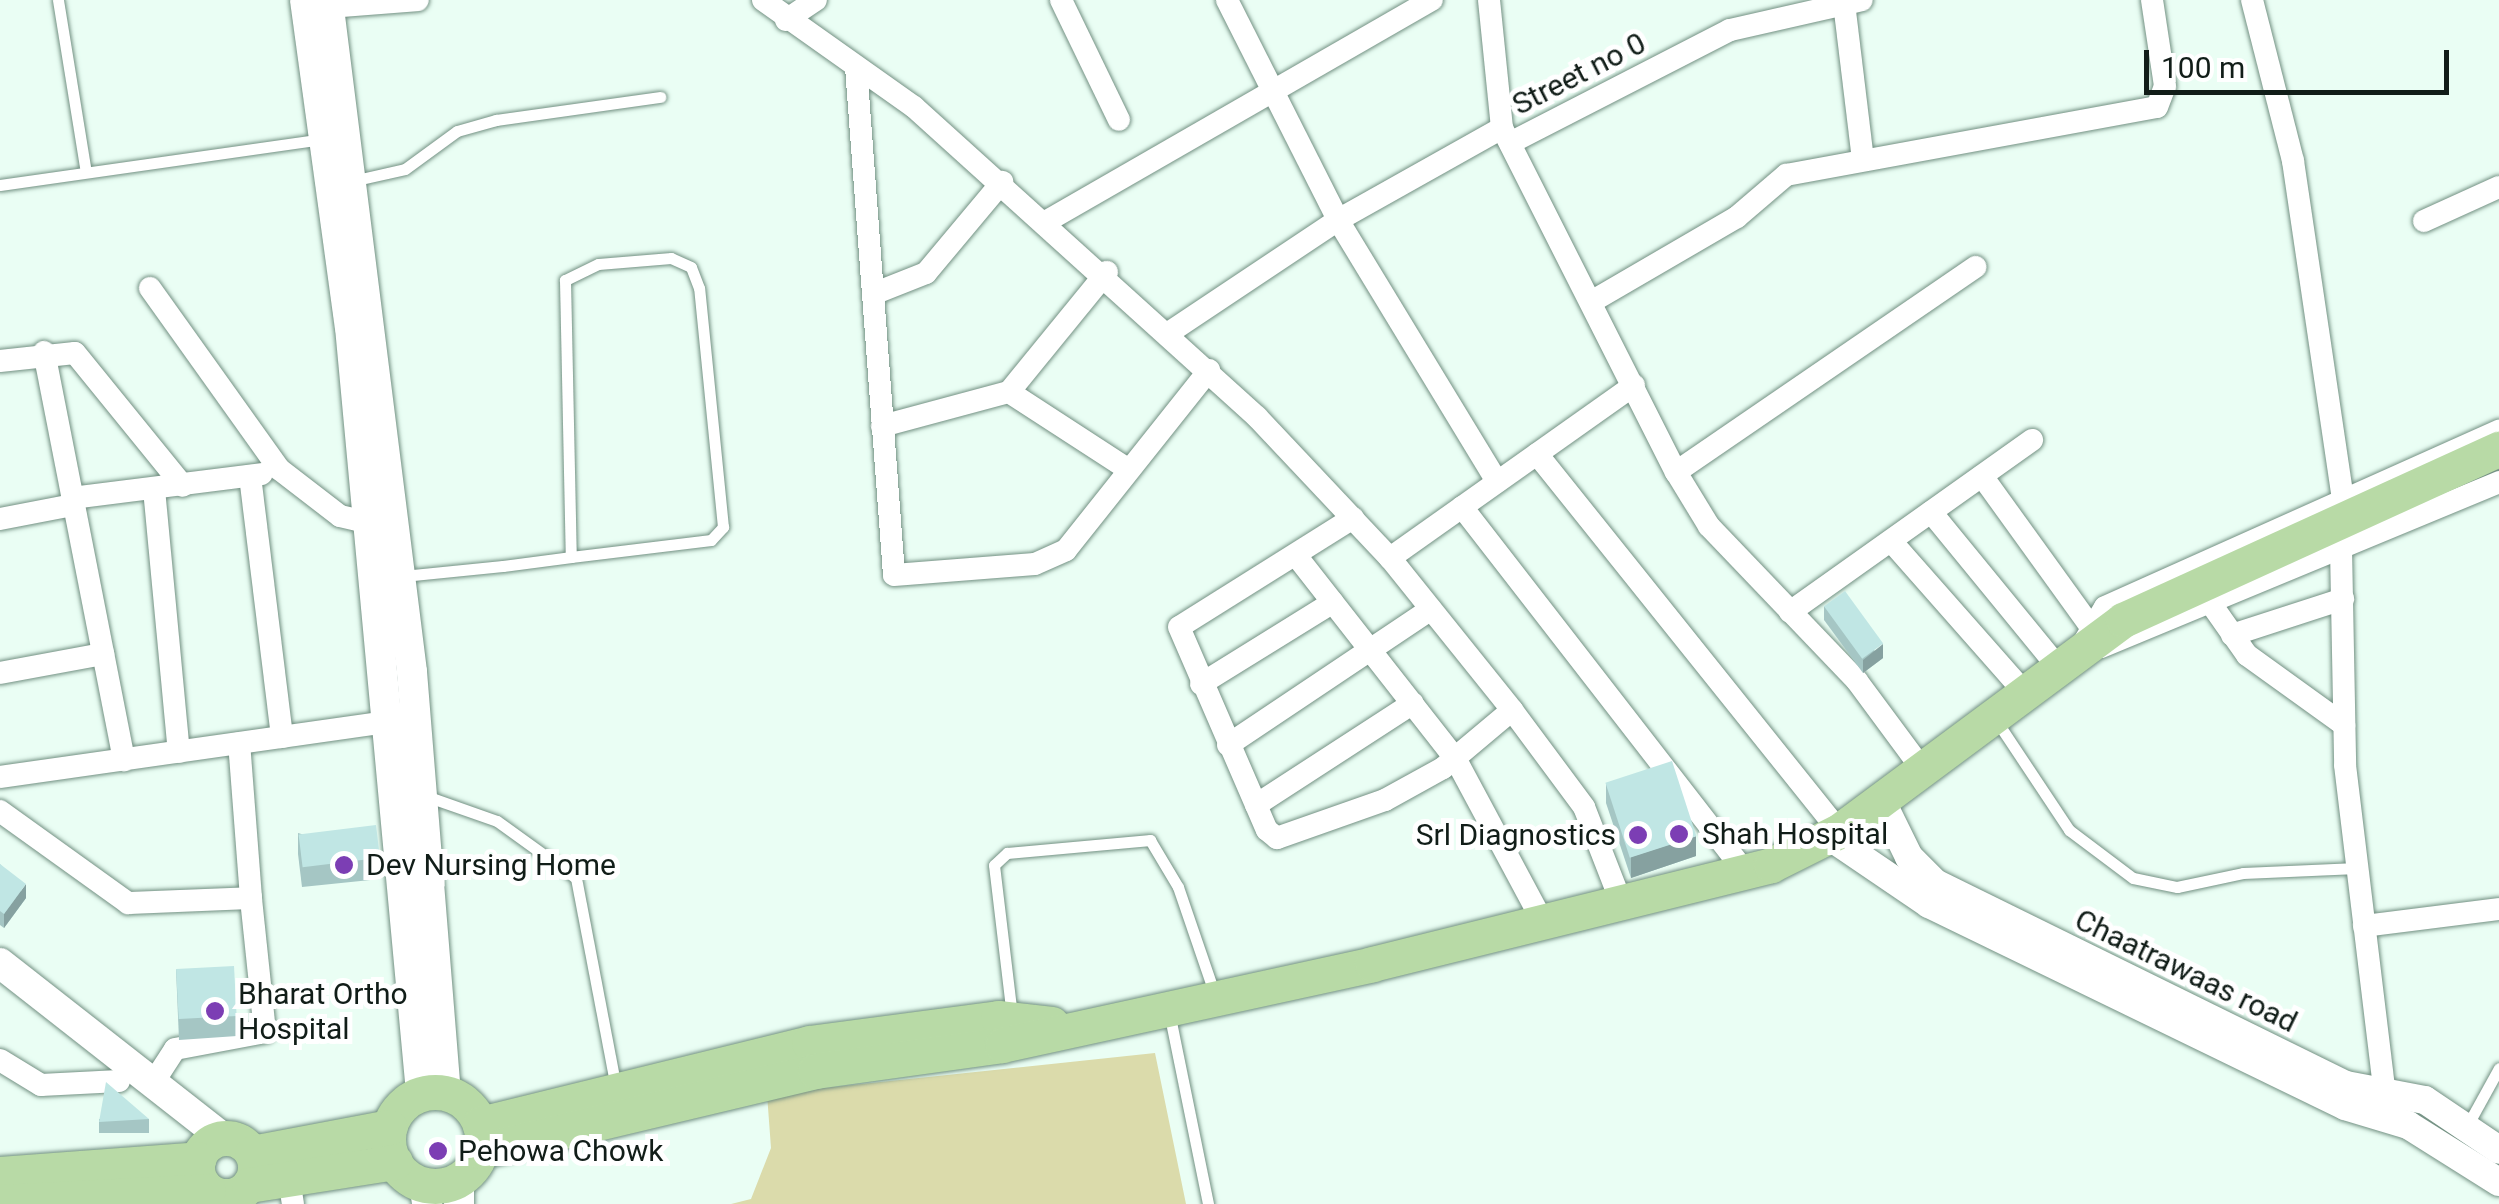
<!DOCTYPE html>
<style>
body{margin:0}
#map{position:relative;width:2499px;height:1204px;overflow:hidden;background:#eafef4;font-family:Roboto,sans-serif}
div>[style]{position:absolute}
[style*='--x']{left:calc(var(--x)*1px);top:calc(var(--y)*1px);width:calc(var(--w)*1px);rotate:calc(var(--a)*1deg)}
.green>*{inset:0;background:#dbdbab}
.roads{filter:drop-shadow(0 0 2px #729082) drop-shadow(0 0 2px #729082)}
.service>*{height:11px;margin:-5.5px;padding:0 5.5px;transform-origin:5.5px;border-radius:5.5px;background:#fff}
.minor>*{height:22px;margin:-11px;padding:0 11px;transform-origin:11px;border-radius:11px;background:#fff}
.tertiary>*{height:28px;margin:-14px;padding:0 14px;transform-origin:14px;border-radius:14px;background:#fff}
.secondary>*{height:30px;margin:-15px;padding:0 15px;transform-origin:15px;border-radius:15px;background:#fff}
.primary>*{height:35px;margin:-17.5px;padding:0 17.5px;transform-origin:17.5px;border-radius:17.5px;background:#b8daa6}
.primary>.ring{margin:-17.5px;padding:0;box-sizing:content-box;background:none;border:35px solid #b8daa6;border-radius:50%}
.wall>*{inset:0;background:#a5c6c4;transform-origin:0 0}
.shaded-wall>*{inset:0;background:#86a1a0}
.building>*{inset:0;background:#c0e6e4;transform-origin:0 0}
.dots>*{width:28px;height:28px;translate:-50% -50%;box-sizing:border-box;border:5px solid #fff;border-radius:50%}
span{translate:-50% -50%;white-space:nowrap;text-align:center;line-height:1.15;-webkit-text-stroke:10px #fff;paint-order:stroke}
.street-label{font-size:30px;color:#111d18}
.poi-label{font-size:30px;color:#111d18}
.left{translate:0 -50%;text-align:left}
.right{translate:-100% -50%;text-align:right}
.scale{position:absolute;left:2144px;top:50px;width:305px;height:45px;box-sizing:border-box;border:5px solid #111d18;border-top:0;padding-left:12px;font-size:30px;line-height:35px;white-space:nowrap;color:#111d18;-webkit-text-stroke:8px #fff;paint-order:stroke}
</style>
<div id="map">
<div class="green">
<div style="clip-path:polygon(1155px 1053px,1186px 1204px,731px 1204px,751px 1199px,771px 1148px,767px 1094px)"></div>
</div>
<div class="roads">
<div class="service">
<div style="--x:58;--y:0;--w:174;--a:80.8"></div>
<div style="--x:352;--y:181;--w:54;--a:-12.8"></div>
<div style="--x:405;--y:169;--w:64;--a:-36.2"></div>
<div style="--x:457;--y:131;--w:41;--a:-15.8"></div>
<div style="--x:496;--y:120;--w:166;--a:-8"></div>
<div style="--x:0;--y:185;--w:327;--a:-8.1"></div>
<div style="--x:403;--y:576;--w:100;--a:-5.7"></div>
<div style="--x:503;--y:566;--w:69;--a:-7.5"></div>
<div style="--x:571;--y:557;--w:141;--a:-6.9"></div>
<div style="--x:711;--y:540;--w:18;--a:-47"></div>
<div style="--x:723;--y:527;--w:240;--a:-95.7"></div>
<div style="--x:699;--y:288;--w:22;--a:-111"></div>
<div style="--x:691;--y:267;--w:22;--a:-156"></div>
<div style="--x:671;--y:258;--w:73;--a:175.3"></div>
<div style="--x:598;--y:264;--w:37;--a:154"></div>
<div style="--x:565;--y:280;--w:277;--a:88.8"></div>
<div style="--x:1996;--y:720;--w:132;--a:56.4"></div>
<div style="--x:2069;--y:830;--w:80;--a:36.9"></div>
<div style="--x:2133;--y:878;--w:45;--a:11.6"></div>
<div style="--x:2177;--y:887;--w:67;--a:-12"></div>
<div style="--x:2243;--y:873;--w:114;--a:-2.5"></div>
<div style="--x:423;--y:795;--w:78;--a:19.4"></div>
<div style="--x:497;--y:821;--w:97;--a:35.8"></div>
<div style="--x:576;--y:878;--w:214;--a:79.2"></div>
<div style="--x:1169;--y:1012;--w:196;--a:78.5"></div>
<div style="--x:1012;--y:1016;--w:152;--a:-96.8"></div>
<div style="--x:994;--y:865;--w:18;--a:-43"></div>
<div style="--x:1007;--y:853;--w:144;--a:-5.2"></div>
<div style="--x:1150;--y:840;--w:55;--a:59.2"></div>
<div style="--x:1178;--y:887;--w:111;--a:71.1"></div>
<div style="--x:2467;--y:1126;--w:66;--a:-61.1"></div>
</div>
<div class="minor">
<div style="--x:763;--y:0;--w:185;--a:35.3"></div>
<div style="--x:914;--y:107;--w:462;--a:42.1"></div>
<div style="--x:1257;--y:417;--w:194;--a:46.7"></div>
<div style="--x:1390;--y:558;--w:195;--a:51.2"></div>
<div style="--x:1512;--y:710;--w:121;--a:53.4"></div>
<div style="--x:1584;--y:807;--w:102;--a:68.7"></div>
<div style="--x:1061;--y:0;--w:133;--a:64.2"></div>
<div style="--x:1227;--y:0;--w:246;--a:63.2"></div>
<div style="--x:1338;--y:220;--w:306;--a:58.7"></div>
<div style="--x:1489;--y:0;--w:129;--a:84.2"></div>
<div style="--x:1502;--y:128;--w:386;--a:63.2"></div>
<div style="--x:1676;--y:472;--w:63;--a:58.6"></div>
<div style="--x:1709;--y:526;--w:214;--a:46.3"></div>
<div style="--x:1857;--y:681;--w:109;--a:53.5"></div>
<div style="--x:2252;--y:0;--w:166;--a:75.7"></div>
<div style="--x:2293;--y:161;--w:342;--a:81.6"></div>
<div style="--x:1844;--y:3;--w:157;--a:83.1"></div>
<div style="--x:317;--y:8;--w:101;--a:-4.5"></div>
<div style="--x:786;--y:20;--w:36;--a:-34"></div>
<div style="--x:856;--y:67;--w:509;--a:85.72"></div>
<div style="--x:894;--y:575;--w:141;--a:-4.5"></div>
<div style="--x:1035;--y:564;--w:34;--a:-24"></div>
<div style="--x:1066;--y:550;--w:230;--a:-51.5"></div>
<div style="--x:1510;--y:143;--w:247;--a:-27.2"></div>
<div style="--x:1730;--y:30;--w:135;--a:-12.8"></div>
<div style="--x:1047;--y:221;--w:444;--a:-29.9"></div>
<div style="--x:2424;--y:221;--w:82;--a:-24.4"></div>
<div style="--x:150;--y:288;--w:222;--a:54.5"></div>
<div style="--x:279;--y:469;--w:77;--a:37.6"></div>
<div style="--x:340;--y:516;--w:31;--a:13"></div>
<div style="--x:873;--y:294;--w:57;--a:-21.6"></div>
<div style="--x:926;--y:273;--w:119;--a:-50.1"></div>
<div style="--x:1591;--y:302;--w:169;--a:-30.2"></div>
<div style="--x:1737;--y:217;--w:65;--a:-40.6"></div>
<div style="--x:1786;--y:175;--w:377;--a:-10.4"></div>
<div style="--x:2157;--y:107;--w:22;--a:-69"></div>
<div style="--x:2165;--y:86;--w:87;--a:-98.6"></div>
<div style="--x:1170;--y:332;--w:202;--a:-33.7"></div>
<div style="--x:1338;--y:220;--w:188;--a:-29.3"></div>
<div style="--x:44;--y:352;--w:416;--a:78.9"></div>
<div style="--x:0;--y:361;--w:75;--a:-6.1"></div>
<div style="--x:75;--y:353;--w:171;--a:50.9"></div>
<div style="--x:1009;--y:392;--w:143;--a:33"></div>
<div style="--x:882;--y:426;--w:131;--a:-15"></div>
<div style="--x:1009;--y:392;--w:155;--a:-50.8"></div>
<div style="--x:1537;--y:454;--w:483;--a:51.3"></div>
<div style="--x:1676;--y:472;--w:363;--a:-34.4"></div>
<div style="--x:250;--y:476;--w:263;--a:83"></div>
<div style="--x:1982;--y:476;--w:181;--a:54.2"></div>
<div style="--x:154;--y:489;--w:264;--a:84.6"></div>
<div style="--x:72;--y:498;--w:191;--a:-7.2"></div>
<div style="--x:1462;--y:507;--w:462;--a:52.2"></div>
<div style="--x:1931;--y:512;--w:200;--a:50.7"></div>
<div style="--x:1353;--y:518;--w:205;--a:147.9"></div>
<div style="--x:1179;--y:627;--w:221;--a:66.6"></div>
<div style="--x:1267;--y:830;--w:13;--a:39"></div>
<div style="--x:1277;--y:838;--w:114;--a:-19.4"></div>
<div style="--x:1385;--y:800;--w:66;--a:-28.9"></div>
<div style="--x:1443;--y:768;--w:90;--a:-40"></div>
<div style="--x:0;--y:519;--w:74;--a:-10.9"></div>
<div style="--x:1891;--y:541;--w:201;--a:48.6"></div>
<div style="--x:2341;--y:548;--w:217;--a:88.9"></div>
<div style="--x:2345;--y:765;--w:343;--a:83.1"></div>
<div style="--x:1298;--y:558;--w:254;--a:51.9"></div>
<div style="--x:1455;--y:758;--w:186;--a:61.8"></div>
<div style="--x:1390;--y:558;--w:299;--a:-35.3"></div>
<div style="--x:2209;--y:601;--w:66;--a:54.9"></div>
<div style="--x:2247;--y:655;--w:120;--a:35.8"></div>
<div style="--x:1790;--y:612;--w:297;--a:-35.4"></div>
<div style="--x:2232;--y:635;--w:117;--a:-18"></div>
<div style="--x:2101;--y:647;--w:431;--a:-22.5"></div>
<div style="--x:2078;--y:652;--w:52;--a:-59"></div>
<div style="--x:2105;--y:607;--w:432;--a:-24.1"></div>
<div style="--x:0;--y:673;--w:105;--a:-10.5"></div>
<div style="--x:1201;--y:684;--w:155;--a:-31.8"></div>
<div style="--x:1228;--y:745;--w:244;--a:-33.8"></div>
<div style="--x:0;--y:777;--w:407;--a:-8.1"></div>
<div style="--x:1256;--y:805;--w:187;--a:-33"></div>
<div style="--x:0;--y:811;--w:158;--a:35.7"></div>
<div style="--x:128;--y:903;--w:123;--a:-2.3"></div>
<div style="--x:251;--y:898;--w:155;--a:-94.4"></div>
<div style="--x:2364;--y:926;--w:136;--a:-7.2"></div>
<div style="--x:0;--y:1060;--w:48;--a:31.4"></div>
<div style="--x:41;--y:1085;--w:78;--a:-2.9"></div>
<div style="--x:153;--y:1083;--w:40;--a:-57.1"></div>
<div style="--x:175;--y:1049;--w:92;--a:-10.7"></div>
<div style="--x:265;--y:1032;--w:135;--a:-96"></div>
<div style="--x:289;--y:1179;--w:25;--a:81"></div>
</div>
<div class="tertiary">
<div style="--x:1881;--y:800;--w:64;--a:63.8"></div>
<div style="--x:1909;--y:857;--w:37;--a:45"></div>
<div style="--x:1935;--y:883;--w:458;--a:26.2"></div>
<div style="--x:2346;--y:1085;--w:80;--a:10.8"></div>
<div style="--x:2425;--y:1100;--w:89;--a:34"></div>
<div style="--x:1829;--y:836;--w:121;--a:34.2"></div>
<div style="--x:1929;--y:904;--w:462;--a:25.9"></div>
<div style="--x:2345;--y:1106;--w:66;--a:16.8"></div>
<div style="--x:2408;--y:1125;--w:107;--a:32.1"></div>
</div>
<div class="secondary">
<div style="--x:305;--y:0;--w:330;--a:82.2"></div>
<div style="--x:350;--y:327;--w:769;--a:84.7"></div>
<div style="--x:328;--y:0;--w:677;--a:82.87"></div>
<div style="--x:412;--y:672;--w:422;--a:85.4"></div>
<div style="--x:0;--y:963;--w:283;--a:38.1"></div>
<div style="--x:424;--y:1184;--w:20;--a:81"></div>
<div style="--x:459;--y:1204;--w:25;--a:-90"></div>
</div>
<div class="primary">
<div class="ring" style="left:388px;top:1092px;width:59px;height:59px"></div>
<div style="--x:480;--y:1124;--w:339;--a:-13.8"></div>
<div style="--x:809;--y:1043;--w:191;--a:-7.5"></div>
<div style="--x:998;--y:1018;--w:54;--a:6.3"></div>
<div class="ring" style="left:197px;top:1138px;width:23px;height:23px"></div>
<div style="--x:480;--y:1151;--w:344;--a:-13.4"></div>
<div style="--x:815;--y:1071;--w:189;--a:-7.9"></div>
<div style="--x:1002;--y:1045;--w:379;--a:-12.3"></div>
<div style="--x:1372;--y:964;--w:411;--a:-13.9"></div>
<div style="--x:1771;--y:865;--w:76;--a:-26.6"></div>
<div style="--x:1839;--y:831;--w:354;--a:-36.6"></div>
<div style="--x:2123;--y:620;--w:413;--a:-24.5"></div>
<div style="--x:252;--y:1153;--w:140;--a:-10.7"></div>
<div style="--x:0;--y:1174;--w:199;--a:-4.3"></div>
<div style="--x:249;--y:1185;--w:148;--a:-9"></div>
<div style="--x:0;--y:1202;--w:208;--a:-3"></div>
</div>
</div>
<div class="wall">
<div style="clip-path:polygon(1824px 606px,1883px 658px,1863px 673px,1824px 620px)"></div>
<div style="clip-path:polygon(1606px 783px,1696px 856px,1631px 878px,1606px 803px)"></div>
<div style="clip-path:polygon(298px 833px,380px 858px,380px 879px,302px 887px,298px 854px)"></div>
<div style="clip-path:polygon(0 864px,26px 898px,4px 928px,0 925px)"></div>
<div style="clip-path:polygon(176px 969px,237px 1016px,237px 1036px,179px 1040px)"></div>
<div style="left:149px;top:1119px;width:14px;height:50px;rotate:90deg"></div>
</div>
<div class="shaded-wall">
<div style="clip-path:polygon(1883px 644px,1883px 658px,1863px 673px,1863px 660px)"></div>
<div style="clip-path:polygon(1696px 836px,1696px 856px,1631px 878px,1631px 857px)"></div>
<div style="clip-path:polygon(26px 884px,26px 898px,4px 928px,4px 914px)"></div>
</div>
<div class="building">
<div style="left:1845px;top:591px;width:65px;height:26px;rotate:54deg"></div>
<div style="left:1672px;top:761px;width:79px;height:70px;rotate:72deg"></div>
<div style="left:376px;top:825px;width:33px;height:78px;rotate:83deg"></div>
<div style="clip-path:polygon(0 864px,26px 884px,4px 914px,0 911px)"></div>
<div style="left:234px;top:966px;width:50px;height:58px;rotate:87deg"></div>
<div style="clip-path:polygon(106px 1082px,149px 1119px,99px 1122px)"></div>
</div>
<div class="dots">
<div style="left:1679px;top:834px;background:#7c3eb4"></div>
<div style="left:1638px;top:835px;background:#7c3eb4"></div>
<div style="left:344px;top:865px;background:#7c3eb4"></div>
<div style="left:215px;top:1011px;background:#7c3eb4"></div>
<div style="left:438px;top:1151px;background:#7c3eb4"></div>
</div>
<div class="street-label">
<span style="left:1579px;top:74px;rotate:-27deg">Street no 0</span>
<span style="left:2186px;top:971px;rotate:26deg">Chaatrawaas road</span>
</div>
<div class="poi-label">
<span class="left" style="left:1702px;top:834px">Shah Hospital</span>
<span class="right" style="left:1616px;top:835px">Srl Diagnostics</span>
<span class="left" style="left:366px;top:865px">Dev Nursing Home</span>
<span class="left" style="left:238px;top:1011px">Bharat Ortho<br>Hospital</span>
<span class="left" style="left:458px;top:1151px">Pehowa Chowk</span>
</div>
<div class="scale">100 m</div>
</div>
